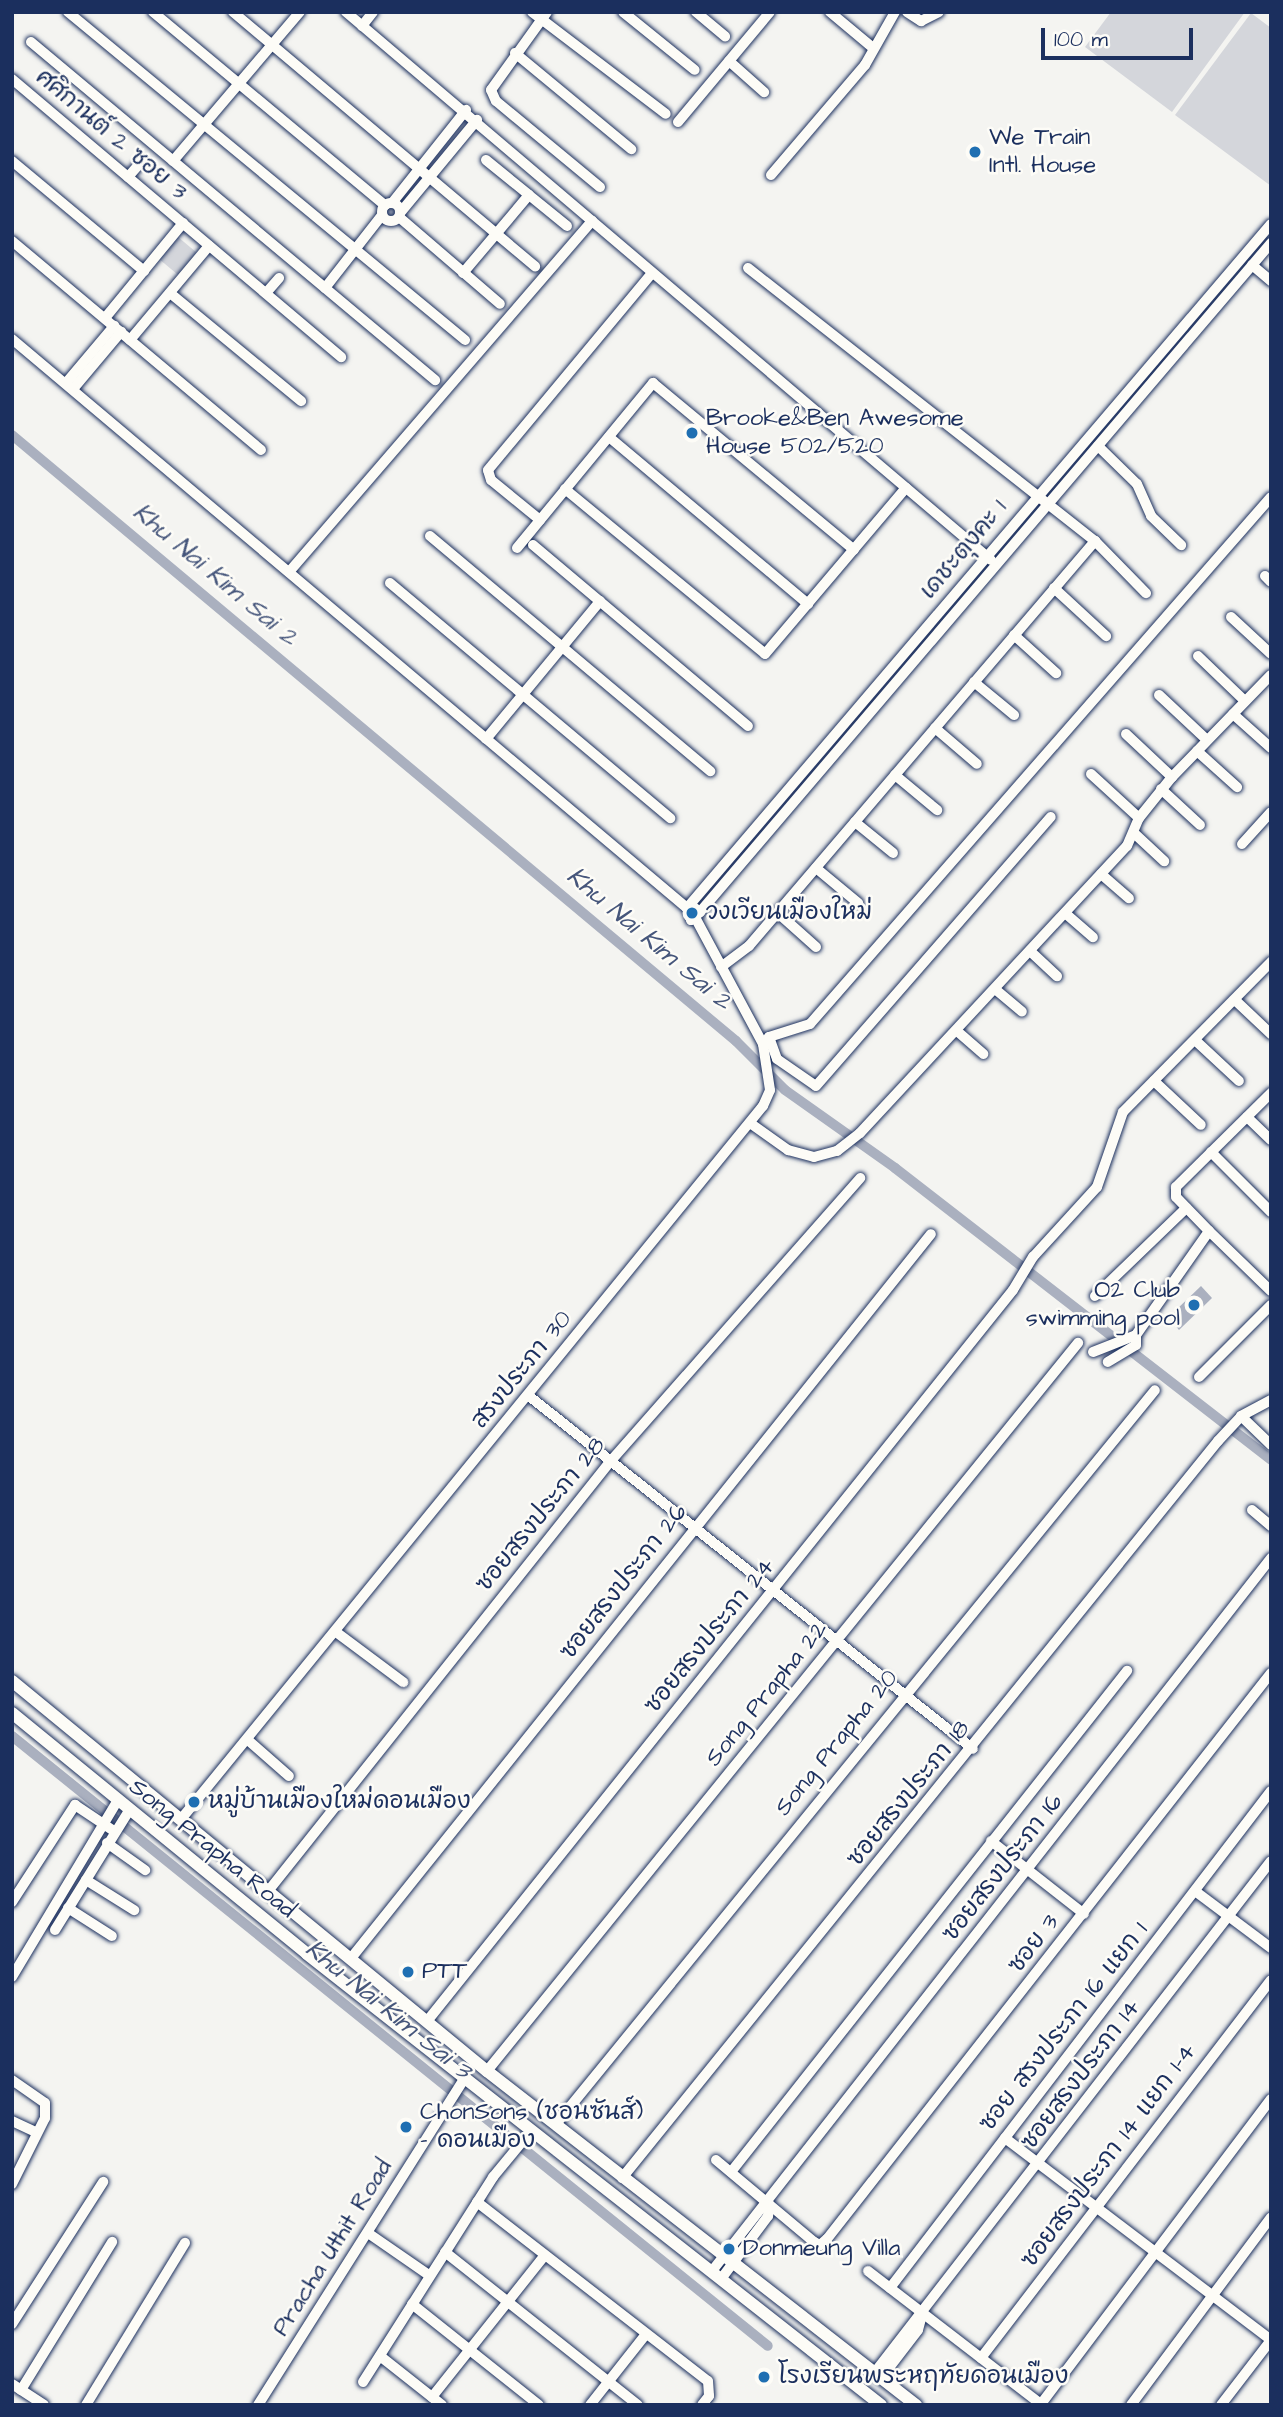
<!DOCTYPE html>
<meta charset="utf-8">
<style>
body{margin:0}
#map{position:relative;width:1283px;height:2417px;overflow:hidden;background:#f4f4f1;font-family:"Architects Daughter","Playpen Sans Thai",sans-serif}
div>[style]{position:absolute}
[style*='--x']{left:calc(var(--x)*1px);top:calc(var(--y)*1px);width:calc(var(--w)*1px);rotate:calc(var(--a)*1deg)}
.green>*{inset:0;background:#d4d6db;transform-origin:0 0}
.water>*{inset:0;background:#aab0bf}
.canal>*{height:10px;margin:-5px;padding:0 5px;transform-origin:5px;border-radius:5px;background:#aab0bf}
.roads{filter:drop-shadow(0 0 2px #1b2f5e) drop-shadow(0 0 2px #1b2f5e)}
.minor>*{height:10px;margin:-5px;padding:0 5px;transform-origin:5px;border-radius:5px;background:#fdfcf7}
.minor>.ring{margin:-5px;padding:0;box-sizing:content-box;background:none;border:10px solid #fdfcf7;border-radius:50%}
.major>*{height:12px;margin:-6px;padding:0 6px;transform-origin:6px;border-radius:6px;background:#fdfcf7}
.dots>*{width:19px;height:19px;translate:-50% -50%;box-sizing:border-box;border:4px solid #fdfcf7;border-radius:50%}
span{translate:-50% -50%;white-space:nowrap;text-align:center;line-height:1.15;-webkit-text-stroke:5px #fdfcf7;paint-order:stroke}
.street-label{font-size:24px;color:#1b2f5e}
.poi-label{font-size:24px;color:#1b2f5e}
.left{translate:0 -50%;text-align:left}
.right{translate:-100% -50%;text-align:right}
.water-label{font-size:26px;color:#46567b;font-style:italic}
.frame{position:absolute;inset:0;border:14px solid #1b2f5e;pointer-events:none}
.scale{position:absolute;left:1041px;top:28px;width:152px;height:32px;box-sizing:border-box;border:4px solid #1b2f5e;border-top:0;padding-left:9px;font-size:21px;line-height:24px;white-space:nowrap;color:#1b2f5e;-webkit-text-stroke:5px #fdfcf7;paint-order:stroke}
</style>
<div id="map">
<div class="green">
<div style="clip-path:polygon(1111px 12px,1245px 12px,1172px 112px,1085px 47px)"></div>
<div style="clip-path:polygon(1251px 13px,1271px 28px,1271px 186px,1175px 115px)"></div>
<div style="left:178px;top:237px;width:25px;height:29px;rotate:40deg"></div>
</div>
<div class="water">
<div style="clip-path:polygon(1201px 1286px,1212px 1298px,1179px 1330px,1173px 1323px,1175px 1311px)"></div>
</div>
<div class="canal">
<div style="--x:12;--y:435;--w:944;--a:39.93"></div>
<div style="--x:736;--y:1041;--w:69;--a:45"></div>
<div style="--x:785;--y:1090;--w:135;--a:35.3"></div>
<div style="--x:895;--y:1168;--w:476;--a:37.8"></div>
<div style="--x:12;--y:1736;--w:971;--a:38.9"></div>
</div>
<div class="roads">
<div class="minor">
<div style="--x:68;--y:12;--w:515;--a:39.56"></div>
<div style="--x:153;--y:12;--w:302;--a:39.8"></div>
<div style="--x:233;--y:12;--w:395;--a:40.1"></div>
<div style="--x:346;--y:12;--w:846;--a:40.35"></div>
<div style="--x:532;--y:12;--w:168;--a:37.3"></div>
<div style="--x:547;--y:12;--w:96;--a:125.7"></div>
<div style="--x:491;--y:90;--w:12;--a:66"></div>
<div style="--x:496;--y:101;--w:135;--a:39.6"></div>
<div style="--x:623;--y:12;--w:92;--a:38.9"></div>
<div style="--x:696;--y:12;--w:38;--a:40"></div>
<div style="--x:830;--y:12;--w:56;--a:39.9"></div>
<div style="--x:907;--y:12;--w:17;--a:33"></div>
<div style="--x:921;--y:21;--w:20;--a:-27"></div>
<div style="--x:362;--y:26;--w:18;--a:-52"></div>
<div style="--x:31;--y:42;--w:527;--a:39.92"></div>
<div style="--x:515;--y:53;--w:151;--a:39.6"></div>
<div style="--x:729;--y:61;--w:47;--a:41.5"></div>
<div style="--x:12;--y:79;--w:431;--a:40.2"></div>
<div style="--x:678;--y:122;--w:143;--a:-50.1"></div>
<div style="--x:486;--y:160;--w:55;--a:39.1"></div>
<div style="--x:12;--y:161;--w:172;--a:39.8"></div>
<div style="--x:173;--y:161;--w:196;--a:-49.6"></div>
<div style="--x:771;--y:175;--w:145;--a:-49.5"></div>
<div style="--x:865;--y:65;--w:61;--a:-60.5"></div>
<div style="--x:128;--y:177;--w:20;--a:-49"></div>
<div style="--x:392;--y:203;--w:119;--a:-51.5"></div>
<div class="ring" style="left:382px;top:203px;width:8px;height:8px"></div>
<div style="--x:400;--y:213;--w:121;--a:-50.4"></div>
<div style="--x:399;--y:217;--w:133;--a:40.7"></div>
<div style="--x:12;--y:241;--w:325;--a:40"></div>
<div style="--x:1252;--y:265;--w:25;--a:40"></div>
<div style="--x:748;--y:268;--w:442;--a:38.2"></div>
<div style="--x:1095;--y:541;--w:73;--a:45.6"></div>
<div style="--x:463;--y:273;--w:102;--a:-49.8"></div>
<div style="--x:529;--y:195;--w:49;--a:39.2"></div>
<div style="--x:325;--y:288;--w:93;--a:-52"></div>
<div style="--x:170;--y:293;--w:170;--a:39.5"></div>
<div style="--x:266;--y:293;--w:20;--a:-49"></div>
<div style="--x:105;--y:318;--w:123;--a:-50.6"></div>
<div style="--x:12;--y:339;--w:883;--a:40.13"></div>
<div style="--x:130;--y:340;--w:123;--a:-50"></div>
<div style="--x:66;--y:383;--w:75;--a:-49.9"></div>
<div style="--x:73;--y:389;--w:75;--a:-49.9"></div>
<div style="--x:609;--y:437;--w:260;--a:40"></div>
<div style="--x:1098;--y:446;--w:54;--a:44.3"></div>
<div style="--x:1137;--y:484;--w:35;--a:66"></div>
<div style="--x:1151;--y:516;--w:42;--a:44"></div>
<div style="--x:565;--y:489;--w:259;--a:39.5"></div>
<div style="--x:765;--y:654;--w:218;--a:-49.7"></div>
<div style="--x:540;--y:520;--w:63;--a:-140.8"></div>
<div style="--x:491;--y:480;--w:10;--a:-107"></div>
<div style="--x:488;--y:470;--w:256;--a:-50.2"></div>
<div style="--x:430;--y:536;--w:366;--a:40"></div>
<div style="--x:533;--y:545;--w:281;--a:40.1"></div>
<div style="--x:517;--y:548;--w:214;--a:-50.5"></div>
<div style="--x:653;--y:383;--w:261;--a:39.7"></div>
<div style="--x:289;--y:572;--w:464;--a:-49.2"></div>
<div style="--x:1265;--y:576;--w:8;--a:45"></div>
<div style="--x:390;--y:583;--w:366;--a:40"></div>
<div style="--x:1054;--y:588;--w:71;--a:42.7"></div>
<div style="--x:1231;--y:617;--w:54;--a:42.8"></div>
<div style="--x:1014;--y:635;--w:57;--a:42.1"></div>
<div style="--x:1198;--y:656;--w:65;--a:43.8"></div>
<div style="--x:974;--y:682;--w:52;--a:39.5"></div>
<div style="--x:1159;--y:695;--w:66;--a:43.2"></div>
<div style="--x:1233;--y:714;--w:51;--a:41.8"></div>
<div style="--x:935;--y:728;--w:55;--a:40.6"></div>
<div style="--x:1126;--y:734;--w:63;--a:43.1"></div>
<div style="--x:486;--y:739;--w:179;--a:-50.4"></div>
<div style="--x:1197;--y:751;--w:54;--a:42"></div>
<div style="--x:1091;--y:774;--w:65;--a:42.5"></div>
<div style="--x:895;--y:775;--w:55;--a:39.8"></div>
<div style="--x:1161;--y:789;--w:53;--a:42.7"></div>
<div style="--x:855;--y:822;--w:49;--a:39.2"></div>
<div style="--x:1135;--y:834;--w:40;--a:43"></div>
<div style="--x:1242;--y:844;--w:43;--a:-47.8"></div>
<div style="--x:816;--y:868;--w:55;--a:39.8"></div>
<div style="--x:1101;--y:874;--w:37;--a:41"></div>
<div style="--x:692;--y:906;--w:10;--a:37"></div>
<div style="--x:700;--y:912;--w:12;--a:138"></div>
<div style="--x:691;--y:920;--w:13;--a:-108"></div>
<div style="--x:687;--y:908;--w:899;--a:-49.51"></div>
<div style="--x:700;--y:912;--w:880;--a:-49.52"></div>
<div style="--x:778;--y:913;--w:51;--a:41.8"></div>
<div style="--x:1065;--y:913;--w:37;--a:41"></div>
<div style="--x:1030;--y:951;--w:37;--a:43"></div>
<div style="--x:721;--y:967;--w:35;--a:-37"></div>
<div style="--x:749;--y:946;--w:533;--a:-49.49"></div>
<div style="--x:995;--y:989;--w:35;--a:40"></div>
<div style="--x:1235;--y:1000;--w:50;--a:43.4"></div>
<div style="--x:957;--y:1031;--w:35;--a:41"></div>
<div style="--x:769;--y:1037;--w:23;--a:70"></div>
<div style="--x:777;--y:1059;--w:47;--a:34.7"></div>
<div style="--x:816;--y:1086;--w:357;--a:-48.9"></div>
<div style="--x:1195;--y:1040;--w:60;--a:43"></div>
<div style="--x:763;--y:1044;--w:9;--a:-49"></div>
<div style="--x:769;--y:1037;--w:43;--a:-17.6"></div>
<div style="--x:810;--y:1024;--w:700;--a:-48.82"></div>
<div style="--x:1154;--y:1081;--w:64;--a:43.1"></div>
<div style="--x:1247;--y:1117;--w:33;--a:44"></div>
<div style="--x:750;--y:1123;--w:47;--a:35.4"></div>
<div style="--x:788;--y:1150;--w:27;--a:15"></div>
<div style="--x:814;--y:1157;--w:24;--a:-15"></div>
<div style="--x:837;--y:1151;--w:29;--a:-38"></div>
<div style="--x:860;--y:1133;--w:392;--a:-47.1"></div>
<div style="--x:1127;--y:846;--w:30;--a:-67"></div>
<div style="--x:1139;--y:818;--w:53;--a:-51.2"></div>
<div style="--x:1172;--y:777;--w:142;--a:-45.9"></div>
<div style="--x:1211;--y:1152;--w:85;--a:45"></div>
<div style="--x:1209;--y:1231;--w:86;--a:44.1"></div>
<div style="--x:1095;--y:1296;--w:127;--a:-44"></div>
<div style="--x:1136;--y:1335;--w:127;--a:-54.9"></div>
<div style="--x:1209;--y:1231;--w:47;--a:-134.1"></div>
<div style="--x:1176;--y:1197;--w:10;--a:-90"></div>
<div style="--x:1176;--y:1187;--w:134;--a:-44.7"></div>
<div style="--x:1093;--y:1352;--w:46;--a:-21.6"></div>
<div style="--x:1136;--y:1335;--w:10;--a:90"></div>
<div style="--x:1136;--y:1345;--w:33;--a:149"></div>
<div style="--x:1199;--y:1377;--w:102;--a:-45"></div>
<div style="--x:529;--y:1396;--w:567;--a:38.49"></div>
<div style="--x:1241;--y:1416;--w:42;--a:44"></div>
<div style="--x:1252;--y:1510;--w:25;--a:40"></div>
<div style="--x:336;--y:1632;--w:84;--a:36.7"></div>
<div style="--x:249;--y:1741;--w:53;--a:41.2"></div>
<div style="--x:182;--y:1818;--w:919;--a:-50.79"></div>
<div style="--x:763;--y:1106;--w:17;--a:-66"></div>
<div style="--x:770;--y:1090;--w:47;--a:-98.7"></div>
<div style="--x:763;--y:1044;--w:142;--a:-118.2"></div>
<div style="--x:991;--y:1841;--w:118;--a:38.1"></div>
<div style="--x:107;--y:1843;--w:47;--a:35.4"></div>
<div style="--x:86;--y:1880;--w:57;--a:32"></div>
<div style="--x:269;--y:1890;--w:546;--a:-51.47"></div>
<div style="--x:609;--y:1463;--w:380;--a:-48.6"></div>
<div style="--x:1195;--y:1891;--w:95;--a:36.9"></div>
<div style="--x:12;--y:1902;--w:116;--a:-57"></div>
<div style="--x:75;--y:1805;--w:47;--a:33.7"></div>
<div style="--x:68;--y:1908;--w:52;--a:32.5"></div>
<div style="--x:55;--y:1930;--w:142;--a:-58.2"></div>
<div style="--x:352;--y:1957;--w:926;--a:-51.31"></div>
<div style="--x:12;--y:1977;--w:206;--a:-59.1"></div>
<div style="--x:428;--y:2020;--w:935;--a:-51.29"></div>
<div style="--x:1013;--y:1290;--w:39;--a:-59"></div>
<div style="--x:1033;--y:1257;--w:95;--a:-47.6"></div>
<div style="--x:1097;--y:1187;--w:79;--a:-70.9"></div>
<div style="--x:1123;--y:1112;--w:211;--a:-45.4"></div>
<div style="--x:487;--y:2071;--w:938;--a:-50.93"></div>
<div style="--x:12;--y:2080;--w:40;--a:34.9"></div>
<div style="--x:45;--y:2103;--w:15;--a:90"></div>
<div style="--x:45;--y:2118;--w:74;--a:116.6"></div>
<div style="--x:12;--y:2121;--w:26;--a:25"></div>
<div style="--x:556;--y:2124;--w:947;--a:-50.78"></div>
<div style="--x:1005;--y:2138;--w:334;--a:37.2"></div>
<div style="--x:716;--y:2160;--w:128;--a:39.9"></div>
<div style="--x:814;--y:2242;--w:7;--a:27"></div>
<div style="--x:820;--y:2245;--w:9;--a:-41"></div>
<div style="--x:827;--y:2239;--w:719;--a:-51.89"></div>
<div style="--x:731;--y:2172;--w:639;--a:-51.68"></div>
<div style="--x:622;--y:2178;--w:948;--a:-51.04"></div>
<div style="--x:1218;--y:1441;--w:34;--a:-47"></div>
<div style="--x:1241;--y:1416;--w:34;--a:-28"></div>
<div style="--x:477;--y:2202;--w:292;--a:37.8"></div>
<div style="--x:708;--y:2381;--w:15;--a:86"></div>
<div style="--x:709;--y:2396;--w:11;--a:128"></div>
<div style="--x:368;--y:2233;--w:75;--a:34.7"></div>
<div style="--x:445;--y:2252;--w:246;--a:38.4"></div>
<div style="--x:712;--y:2271;--w:906;--a:-51.9"></div>
<div style="--x:868;--y:2271;--w:220;--a:37.6"></div>
<div style="--x:721;--y:2279;--w:79;--a:-53.3"></div>
<div style="--x:768;--y:2216;--w:12;--a:-85"></div>
<div style="--x:890;--y:2288;--w:626;--a:-52.53"></div>
<div style="--x:412;--y:2304;--w:162;--a:38.5"></div>
<div style="--x:12;--y:2324;--w:169;--a:-57.3"></div>
<div style="--x:380;--y:2356;--w:79;--a:38.3"></div>
<div style="--x:981;--y:2358;--w:476;--a:-52.5"></div>
<div style="--x:875;--y:2372;--w:646;--a:-52.23"></div>
<div style="--x:882;--y:2377;--w:59;--a:-52.5"></div>
<div style="--x:918;--y:2330;--w:16;--a:-75"></div>
<div style="--x:363;--y:2382;--w:243;--a:-57.6"></div>
<div style="--x:493;--y:2177;--w:60;--a:-50.4"></div>
<div style="--x:12;--y:2384;--w:38;--a:33"></div>
<div style="--x:21;--y:2390;--w:174;--a:-58.4"></div>
<div style="--x:432;--y:2397;--w:181;--a:-51.5"></div>
<div style="--x:1041;--y:2404;--w:382;--a:-53"></div>
<div style="--x:86;--y:2405;--w:190;--a:-58.6"></div>
<div style="--x:258;--y:2405;--w:388;--a:-57.7"></div>
<div style="--x:590;--y:2405;--w:90;--a:-51.7"></div>
<div style="--x:1131;--y:2405;--w:234;--a:-53.3"></div>
<div style="--x:1221;--y:2405;--w:82;--a:-52.4"></div>
</div>
<div class="major">
<div style="--x:12;--y:1681;--w:615;--a:39.39"></div>
<div style="--x:487;--y:2071;--w:544;--a:37.9"></div>
<div style="--x:12;--y:1713;--w:381;--a:39.2"></div>
<div style="--x:307;--y:1954;--w:730;--a:38.16"></div>
</div>
</div>
<div class="dots">
<div style="left:975px;top:152px;background:#1f6fb2"></div>
<div style="left:692px;top:433px;background:#1f6fb2"></div>
<div style="left:692px;top:913px;background:#1f6fb2"></div>
<div style="left:1194px;top:1305px;background:#1f6fb2"></div>
<div style="left:194px;top:1802px;background:#1f6fb2"></div>
<div style="left:408px;top:1972px;background:#1f6fb2"></div>
<div style="left:406px;top:2127px;background:#1f6fb2"></div>
<div style="left:729px;top:2249px;background:#1f6fb2"></div>
<div style="left:764px;top:2377px;background:#1f6fb2"></div>
</div>
<div class="street-label">
<span style="left:111px;top:135px;rotate:40deg">ศศิกานต์ 2 ซอย 3</span>
<span style="left:964px;top:550px;rotate:-50deg">เดชะตุงคะ 1</span>
<span style="left:522px;top:1370px;rotate:-51deg">สรงประภา 30</span>
<span style="left:541px;top:1515px;rotate:-51deg">ซอยสรงประภา 28</span>
<span style="left:624px;top:1582px;rotate:-52deg">ซอยสรงประภา 26</span>
<span style="left:710px;top:1636px;rotate:-51deg">ซอยสรงประภา 24</span>
<span style="left:767px;top:1694px;rotate:-51deg">Song Prapha 22</span>
<span style="left:837px;top:1743px;rotate:-51deg">Song Prapha 20</span>
<span style="left:909px;top:1794px;rotate:-51deg">ซอยสรงประภา 18</span>
<span style="left:212px;top:1849px;rotate:39deg">Song Prapha Road</span>
<span style="left:1003px;top:1868px;rotate:-52deg">ซอยสรงประภา 16</span>
<span style="left:1034px;top:1944px;rotate:-52deg">ซอย 3</span>
<span style="left:1064px;top:2027px;rotate:-52deg">ซอย สรงประภา 16 แยก 1</span>
<span style="left:1081px;top:2075px;rotate:-53deg">ซอยสรงประภา 14</span>
<span style="left:1109px;top:2156px;rotate:-53deg">ซอยสรงประภา 14 แยก 1-4</span>
<span style="left:333px;top:2248px;rotate:-58deg">Pracha Uthit Road</span>
</div>
<div class="poi-label">
<span class="left" style="left:989px;top:152px">We Train<br>Intl. House</span>
<span class="left" style="left:706px;top:433px">Brooke&amp;Ben Awesome<br>House 502/520</span>
<span class="left" style="left:706px;top:913px">วงเวียนเมืองใหม่</span>
<span class="right" style="left:1180px;top:1305px">O2 Club<br>swimming pool</span>
<span class="left" style="left:208px;top:1802px">หมู่บ้านเมืองใหม่ดอนเมือง</span>
<span class="left" style="left:422px;top:1972px">PTT</span>
<span class="left" style="left:420px;top:2127px">ChonSons (ชอนซันส์)<br>- ดอนเมือง</span>
<span class="left" style="left:743px;top:2249px">Donmeung Villa</span>
<span class="left" style="left:778px;top:2377px">โรงเรียนพระหฤทัยดอนเมือง</span>
</div>
<div class="water-label">
<span style="left:215px;top:575px;rotate:40deg">Khu Nai Kim Sai 2</span>
<span style="left:649px;top:939px;rotate:40deg">Khu Nai Kim Sai 2</span>
<span style="left:388px;top:2010px;rotate:39deg">Khu Nai Kim Sai 3</span>
</div>
<div class="frame"></div>
<div class="scale">100 m</div>
</div>
